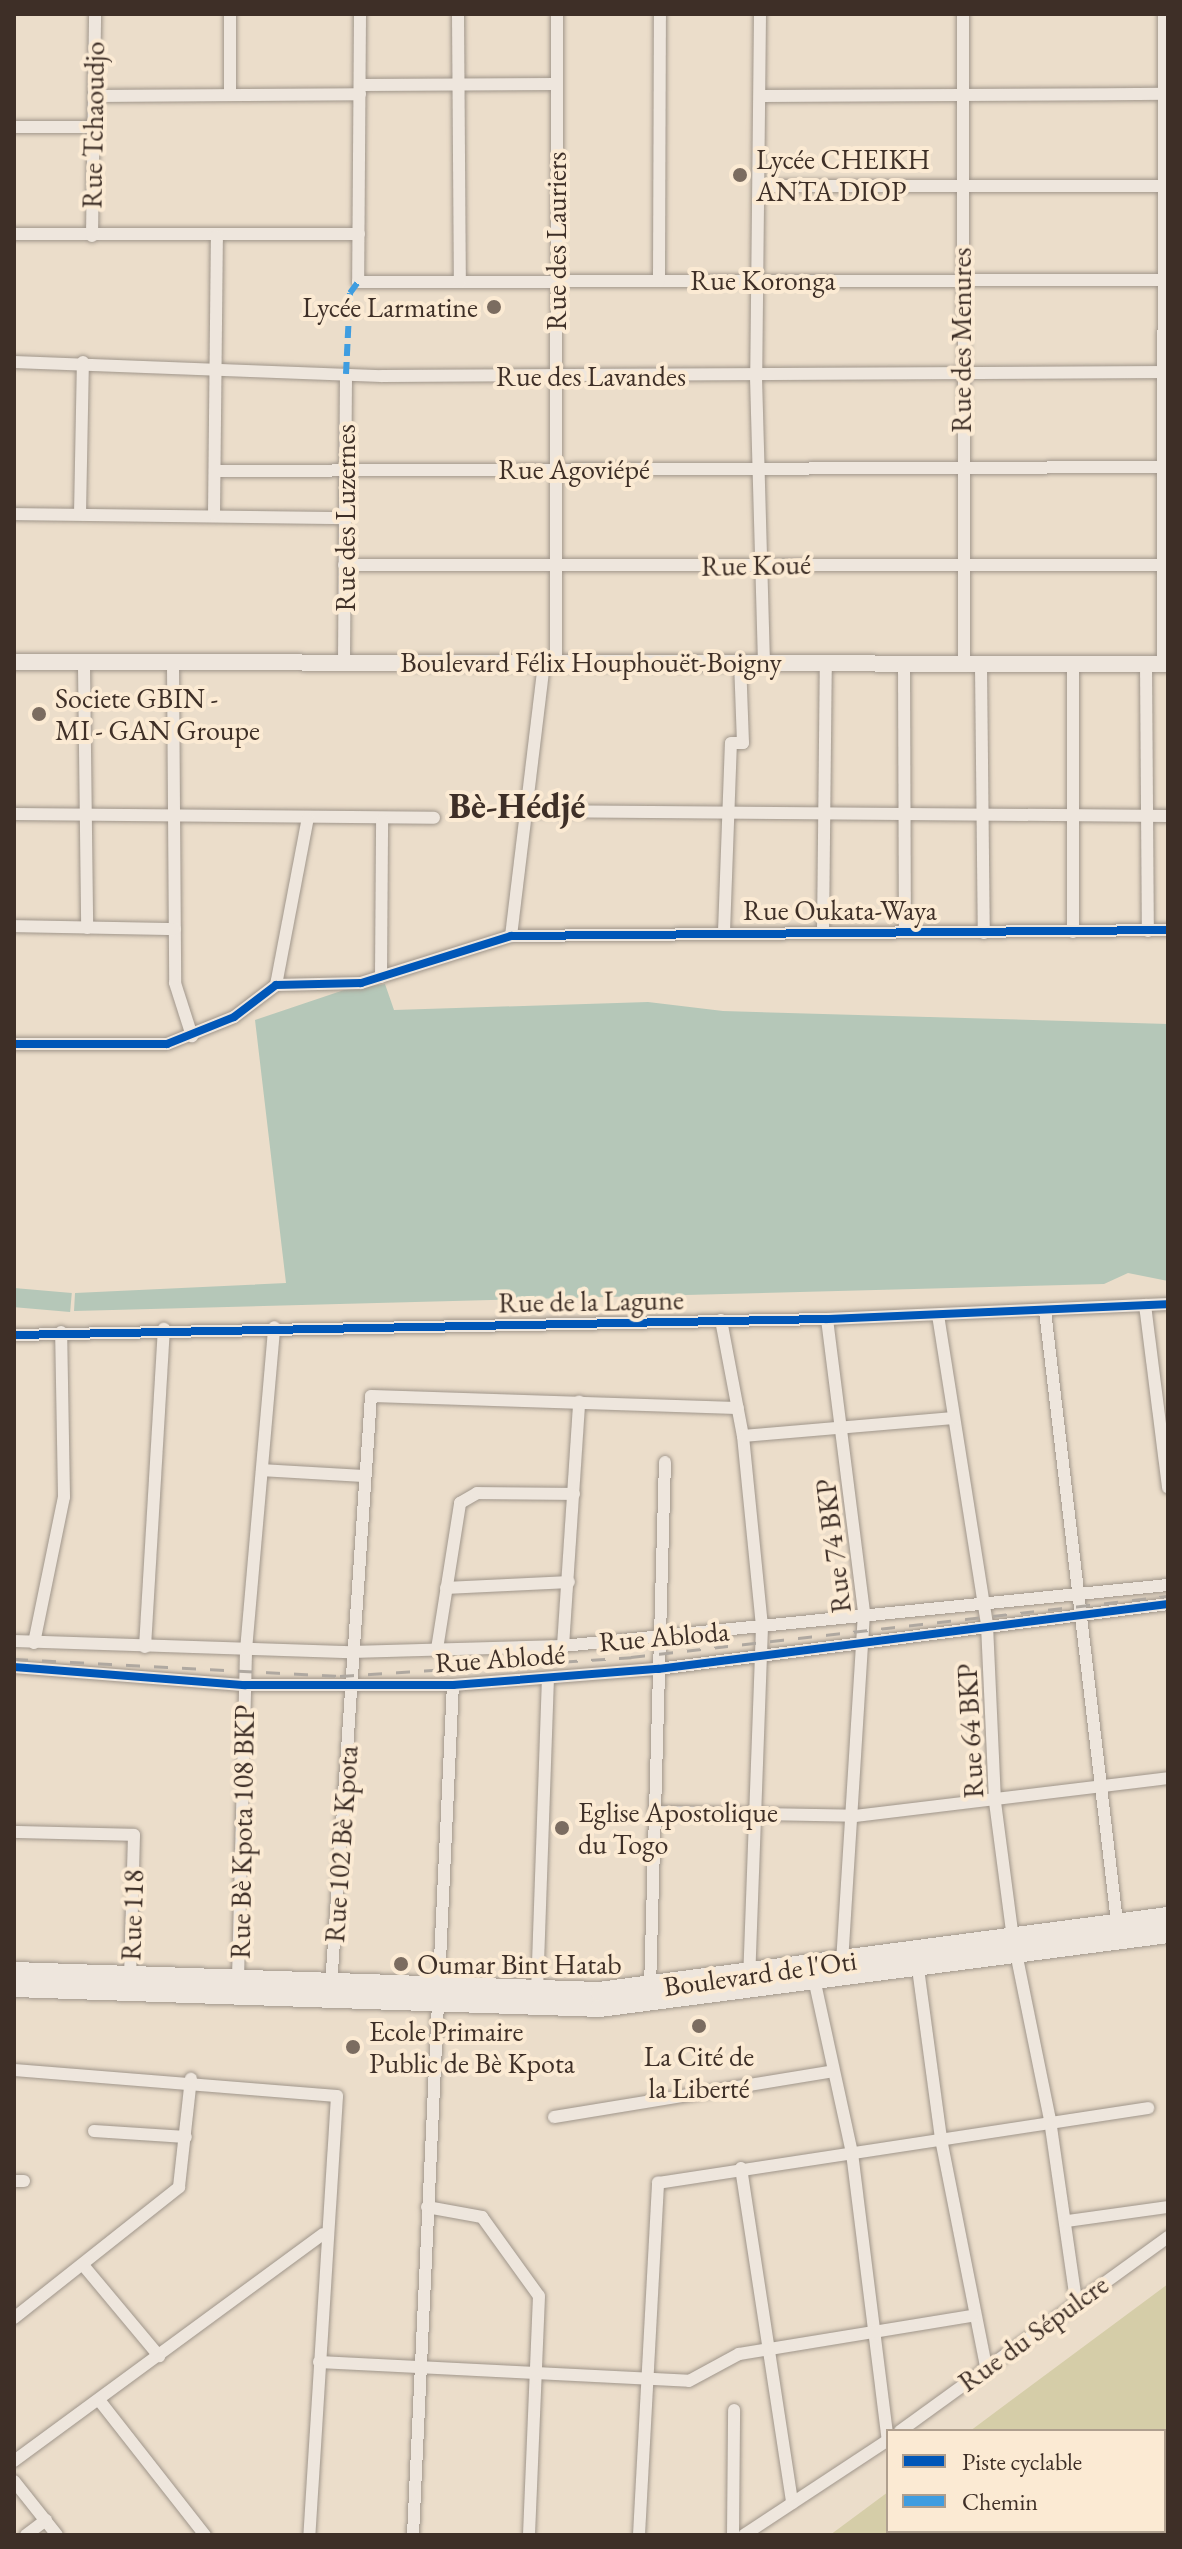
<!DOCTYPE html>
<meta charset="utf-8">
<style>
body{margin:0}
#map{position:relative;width:1182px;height:2549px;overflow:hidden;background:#ebddca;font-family:"EB Garamond",serif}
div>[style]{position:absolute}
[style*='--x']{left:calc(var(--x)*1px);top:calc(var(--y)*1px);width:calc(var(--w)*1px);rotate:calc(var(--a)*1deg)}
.green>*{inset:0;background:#d5cda8}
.water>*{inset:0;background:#b5c7b8;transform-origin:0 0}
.roads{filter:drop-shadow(0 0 2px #a0968b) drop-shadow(0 0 2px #a0968b)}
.minor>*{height:12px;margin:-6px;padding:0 6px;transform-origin:6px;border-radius:6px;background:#eee6dd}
.tertiary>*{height:16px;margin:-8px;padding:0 8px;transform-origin:8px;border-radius:8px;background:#eee6dd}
.secondary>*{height:18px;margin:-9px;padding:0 9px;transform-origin:9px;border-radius:9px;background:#eee6dd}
.rail>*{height:3px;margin-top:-1.5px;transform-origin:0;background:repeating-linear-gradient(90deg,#afa8a0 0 14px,transparent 0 28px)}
.quiet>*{height:6px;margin-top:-3px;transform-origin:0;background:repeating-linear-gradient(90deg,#3f9de0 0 12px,transparent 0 18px)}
.cycleway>*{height:8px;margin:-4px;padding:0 4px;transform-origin:4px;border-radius:4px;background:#0057b8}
.dots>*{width:22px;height:22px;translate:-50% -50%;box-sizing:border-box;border:4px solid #fbead3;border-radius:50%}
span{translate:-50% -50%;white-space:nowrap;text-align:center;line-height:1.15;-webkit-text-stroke:8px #fbead3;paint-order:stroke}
.street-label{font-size:28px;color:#3e2f27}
.poi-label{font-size:28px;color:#3e2f27}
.left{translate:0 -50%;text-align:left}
.right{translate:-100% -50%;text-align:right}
.district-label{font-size:36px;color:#3e2f27;font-weight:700}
.frame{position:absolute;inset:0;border:16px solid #3e2f27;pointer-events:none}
.legend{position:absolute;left:886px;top:2429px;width:280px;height:104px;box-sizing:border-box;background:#fbead3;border:2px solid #af9f8e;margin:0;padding:10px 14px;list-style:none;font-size:24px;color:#3e2f27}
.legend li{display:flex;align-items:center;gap:16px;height:40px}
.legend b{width:40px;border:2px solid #af9f8e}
</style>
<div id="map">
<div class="green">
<div style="clip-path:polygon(1168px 2284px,1168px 2535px,830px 2535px,888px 2492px,888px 2531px,1164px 2531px,1164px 2431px,970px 2431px)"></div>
</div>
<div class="water">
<div style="clip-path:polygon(385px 984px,394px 1010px,648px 1002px,723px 1011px,1168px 1024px,1168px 1281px,1128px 1273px,1104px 1284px,74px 1311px,75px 1293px,286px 1283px,255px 1020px,344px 990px)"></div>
<div style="left:14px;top:1288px;width:58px;height:19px;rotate:5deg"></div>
</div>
<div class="roads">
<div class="minor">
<div style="--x:230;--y:14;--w:79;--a:90"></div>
<div style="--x:360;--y:14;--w:268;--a:90.4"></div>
<div style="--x:358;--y:282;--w:810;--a:-0.14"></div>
<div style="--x:458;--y:14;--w:268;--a:89.6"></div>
<div style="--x:760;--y:14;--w:363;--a:90.6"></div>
<div style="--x:756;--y:377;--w:285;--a:88.4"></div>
<div style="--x:963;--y:14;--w:651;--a:89.91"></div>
<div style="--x:360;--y:85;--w:196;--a:-0.3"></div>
<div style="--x:94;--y:96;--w:266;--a:-0.4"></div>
<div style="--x:761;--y:96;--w:407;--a:-0.3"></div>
<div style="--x:14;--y:127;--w:79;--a:0"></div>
<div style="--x:760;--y:186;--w:408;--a:0"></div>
<div style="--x:14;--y:234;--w:345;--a:0"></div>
<div style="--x:92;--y:236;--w:222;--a:-89.2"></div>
<div style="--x:659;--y:281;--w:267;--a:-89.8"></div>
<div style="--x:14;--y:362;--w:368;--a:2.2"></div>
<div style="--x:382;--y:376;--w:786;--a:-0.29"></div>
<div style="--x:215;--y:471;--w:953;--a:-0.24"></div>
<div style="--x:14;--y:514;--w:332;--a:0.7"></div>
<div style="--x:80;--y:514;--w:152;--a:-88.9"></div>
<div style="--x:214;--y:514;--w:278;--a:-89.4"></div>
<div style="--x:344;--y:565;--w:824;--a:0"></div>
<div style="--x:344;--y:661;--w:287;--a:-89.6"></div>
<div style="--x:556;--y:661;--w:647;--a:-89.91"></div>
<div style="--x:1146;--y:664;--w:267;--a:89.6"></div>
<div style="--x:1163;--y:664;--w:650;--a:-89.91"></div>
<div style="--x:904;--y:665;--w:267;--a:89.8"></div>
<div style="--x:173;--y:666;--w:317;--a:89.6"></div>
<div style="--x:175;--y:983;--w:56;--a:72.2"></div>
<div style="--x:981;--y:666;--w:267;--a:89.4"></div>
<div style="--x:84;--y:667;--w:261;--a:89.3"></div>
<div style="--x:524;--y:811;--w:644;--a:0.44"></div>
<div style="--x:14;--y:814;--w:420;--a:0.5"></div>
<div style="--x:14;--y:926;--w:161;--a:1.1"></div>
<div style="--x:724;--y:932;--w:189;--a:-87.9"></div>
<div style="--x:731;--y:743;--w:12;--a:0"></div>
<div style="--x:743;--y:743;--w:83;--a:-92.1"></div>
<div style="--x:823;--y:932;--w:267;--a:-89.4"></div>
<div style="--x:1073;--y:932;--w:266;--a:-90"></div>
<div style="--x:511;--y:936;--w:276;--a:-83.1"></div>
<div style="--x:381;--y:977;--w:157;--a:-89.6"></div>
<div style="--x:276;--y:985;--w:170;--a:-79.2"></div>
<div style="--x:14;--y:1044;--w:153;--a:0"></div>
<div style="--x:167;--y:1044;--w:72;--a:-21.9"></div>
<div style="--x:234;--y:1017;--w:53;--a:-37.3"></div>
<div style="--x:276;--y:985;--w:85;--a:-1.3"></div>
<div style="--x:361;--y:983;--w:157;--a:-17.4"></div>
<div style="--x:511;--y:936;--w:657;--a:-0.52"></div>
<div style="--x:1145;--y:1305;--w:184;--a:82.8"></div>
<div style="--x:1045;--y:1311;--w:615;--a:83.28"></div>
<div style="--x:938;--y:1315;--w:314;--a:81"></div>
<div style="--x:987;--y:1625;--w:177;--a:87.4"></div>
<div style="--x:995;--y:1802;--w:137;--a:82.5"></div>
<div style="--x:1013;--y:1938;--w:186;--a:78.5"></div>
<div style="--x:1050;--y:2120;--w:182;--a:81.8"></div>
<div style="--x:827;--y:1319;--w:296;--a:82.8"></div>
<div style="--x:864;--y:1613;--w:349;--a:93.6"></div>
<div style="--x:721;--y:1320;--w:118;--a:79.3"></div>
<div style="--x:743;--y:1436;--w:192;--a:84.3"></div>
<div style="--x:762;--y:1627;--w:349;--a:92.1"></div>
<div style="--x:14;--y:1335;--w:813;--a:-1.13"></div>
<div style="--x:827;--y:1319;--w:341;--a:-2.5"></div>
<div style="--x:743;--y:1436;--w:211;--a:-4.9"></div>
<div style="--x:262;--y:1470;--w:100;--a:3.4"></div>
<div style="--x:446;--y:1588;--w:123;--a:-2.8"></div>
<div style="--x:14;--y:1641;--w:337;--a:1.9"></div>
<div style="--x:351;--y:1652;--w:212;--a:-1.6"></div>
<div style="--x:563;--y:1646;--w:608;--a:-5.76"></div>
<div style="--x:34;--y:1643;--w:149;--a:-78.4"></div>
<div style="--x:64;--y:1497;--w:165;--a:-91"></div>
<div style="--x:563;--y:1646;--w:245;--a:-86.2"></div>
<div style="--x:145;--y:1647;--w:319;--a:-86.6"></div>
<div style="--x:437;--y:1649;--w:148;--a:-81"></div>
<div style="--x:460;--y:1503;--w:20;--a:-30"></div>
<div style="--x:477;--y:1493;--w:97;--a:0.6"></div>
<div style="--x:14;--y:1667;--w:232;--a:4.5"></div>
<div style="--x:245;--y:1685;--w:208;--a:0"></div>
<div style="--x:453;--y:1685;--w:206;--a:-4.5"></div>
<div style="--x:658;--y:1669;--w:514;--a:-7.26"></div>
<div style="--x:654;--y:1812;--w:201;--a:1.1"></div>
<div style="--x:855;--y:1816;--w:315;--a:-6.9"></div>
<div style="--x:14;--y:1832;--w:120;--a:1.4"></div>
<div style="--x:134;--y:1835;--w:144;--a:91.6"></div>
<div style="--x:917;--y:1961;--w:180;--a:82.3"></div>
<div style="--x:941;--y:2139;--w:232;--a:78.8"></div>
<div style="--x:813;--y:1974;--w:183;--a:77.7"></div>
<div style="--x:852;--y:2153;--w:290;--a:82.9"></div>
<div style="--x:238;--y:1979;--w:329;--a:-88.6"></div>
<div style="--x:246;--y:1650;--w:324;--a:-85"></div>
<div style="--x:331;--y:1986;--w:591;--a:-86.12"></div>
<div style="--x:371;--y:1396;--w:367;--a:1.9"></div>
<div style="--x:650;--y:1988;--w:526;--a:-88.37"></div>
<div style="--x:537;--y:1992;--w:314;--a:-88"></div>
<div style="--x:14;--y:2070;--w:324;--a:4.6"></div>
<div style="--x:337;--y:2096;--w:440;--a:93.6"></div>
<div style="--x:554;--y:2117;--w:279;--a:-9.3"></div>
<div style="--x:94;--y:2131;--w:92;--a:3.7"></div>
<div style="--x:741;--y:2168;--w:339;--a:81.3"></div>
<div style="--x:14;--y:2181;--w:10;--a:0"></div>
<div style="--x:427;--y:2207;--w:56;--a:10.3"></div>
<div style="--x:482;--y:2217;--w:97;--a:54.2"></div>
<div style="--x:539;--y:2296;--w:239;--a:92.4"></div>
<div style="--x:1067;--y:2221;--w:102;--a:-7.9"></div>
<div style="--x:83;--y:2265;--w:119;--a:50.1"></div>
<div style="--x:14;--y:2318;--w:211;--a:-38.4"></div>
<div style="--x:179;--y:2187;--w:109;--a:-83.7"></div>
<div style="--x:319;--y:2362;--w:370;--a:2.9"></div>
<div style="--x:689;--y:2381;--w:57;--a:-28.4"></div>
<div style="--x:739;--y:2354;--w:236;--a:-9.3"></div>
<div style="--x:99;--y:2400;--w:172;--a:51.9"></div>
<div style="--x:900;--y:2431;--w:331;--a:-35.9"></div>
<div style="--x:14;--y:2461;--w:383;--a:-36.3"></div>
<div style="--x:14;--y:2481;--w:69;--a:51.5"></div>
<div style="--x:26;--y:2535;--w:25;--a:-37"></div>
<div style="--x:413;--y:2535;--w:851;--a:-87.31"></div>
<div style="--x:639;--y:2535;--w:353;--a:-86.9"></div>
<div style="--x:658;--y:2183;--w:496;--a:-8.7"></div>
<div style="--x:733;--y:2535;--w:125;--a:-89.5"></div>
<div style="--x:744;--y:2535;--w:173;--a:-33.4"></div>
</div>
<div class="tertiary">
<div style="--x:14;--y:662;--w:1154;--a:0.1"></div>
</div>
<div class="secondary">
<div style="--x:14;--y:1971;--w:585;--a:1.96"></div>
<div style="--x:599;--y:1991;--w:574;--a:-7.51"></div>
<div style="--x:14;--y:1988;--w:586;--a:1.95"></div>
<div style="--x:600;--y:2008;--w:573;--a:-7.42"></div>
</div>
</div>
<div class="rail">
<div style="--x:14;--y:1659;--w:326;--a:3"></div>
<div style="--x:340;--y:1676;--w:292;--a:-3.7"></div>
<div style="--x:631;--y:1657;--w:540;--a:-6.48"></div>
</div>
<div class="quiet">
<div style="--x:346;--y:374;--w:81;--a:-87.2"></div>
<div style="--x:350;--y:293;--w:14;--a:-54"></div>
</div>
<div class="cycleway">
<div style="--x:14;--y:1044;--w:153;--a:0"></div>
<div style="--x:167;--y:1044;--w:72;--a:-21.9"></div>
<div style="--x:234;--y:1017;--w:53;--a:-37.3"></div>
<div style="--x:276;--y:985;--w:85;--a:-1.3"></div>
<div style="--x:361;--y:983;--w:157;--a:-17.4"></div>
<div style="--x:511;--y:936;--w:657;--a:-0.52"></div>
<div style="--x:14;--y:1335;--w:813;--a:-1.13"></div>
<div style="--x:827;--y:1319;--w:341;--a:-2.5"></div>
<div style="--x:14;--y:1667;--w:232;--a:4.5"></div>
<div style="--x:245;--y:1685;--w:208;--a:0"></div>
<div style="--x:453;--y:1685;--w:206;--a:-4.5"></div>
<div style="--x:658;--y:1669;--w:514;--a:-7.26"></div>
</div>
<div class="dots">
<div style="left:740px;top:175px;background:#7b6c60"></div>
<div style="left:494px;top:307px;background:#7b6c60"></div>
<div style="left:39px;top:714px;background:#7b6c60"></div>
<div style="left:562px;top:1828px;background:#7b6c60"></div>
<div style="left:401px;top:1964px;background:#7b6c60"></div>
<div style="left:699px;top:2026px;background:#7b6c60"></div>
<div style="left:353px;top:2047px;background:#7b6c60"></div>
</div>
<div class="street-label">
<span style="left:93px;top:125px;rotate:-89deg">Rue Tchaoudjo</span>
<span style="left:556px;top:241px;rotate:-90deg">Rue des Lauriers</span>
<span style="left:763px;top:280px">Rue Koronga</span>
<span style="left:961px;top:340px;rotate:-90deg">Rue des Menures</span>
<span style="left:591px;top:376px">Rue des Lavandes</span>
<span style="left:574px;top:469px">Rue Agoviépé</span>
<span style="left:345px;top:518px;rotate:-90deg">Rue des Luzernes</span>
<span style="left:756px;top:565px;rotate:-1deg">Rue Koué</span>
<span style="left:591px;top:662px">Boulevard Félix Houphouët-Boigny</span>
<span style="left:840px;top:910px">Rue Oukata-Waya</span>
<span style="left:591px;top:1301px;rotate:-1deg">Rue de la Lagune</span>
<span style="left:833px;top:1546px;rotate:-97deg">Rue 74 BKP</span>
<span style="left:664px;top:1636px;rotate:-5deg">Rue Abloda</span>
<span style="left:500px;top:1658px;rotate:-4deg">Rue Ablodé</span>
<span style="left:970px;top:1731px;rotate:-93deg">Rue 64 BKP</span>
<span style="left:242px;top:1832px;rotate:-89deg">Rue Bè Kpota 108 BKP</span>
<span style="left:341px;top:1844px;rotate:-86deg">Rue 102 Bè Kpota</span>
<span style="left:132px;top:1915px;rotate:-88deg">Rue 118</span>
<span style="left:760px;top:1973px;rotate:-8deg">Boulevard de l'Oti</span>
<span style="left:1033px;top:2333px;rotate:-36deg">Rue du Sépulcre</span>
</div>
<div class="poi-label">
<span class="left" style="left:756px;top:175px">Lycée CHEIKH<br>ANTA DIOP</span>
<span class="right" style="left:478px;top:307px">Lycée Larmatine</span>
<span class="left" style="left:55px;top:714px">Societe GBIN -<br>MI - GAN Groupe</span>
<span class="left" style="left:578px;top:1828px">Eglise Apostolique<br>du Togo</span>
<span class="left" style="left:417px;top:1964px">Oumar Bint Hatab</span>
<span class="left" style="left:369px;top:2047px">Ecole Primaire<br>Public de Bè Kpota</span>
<span style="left:699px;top:2072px">La Cité de<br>la Liberté</span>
</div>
<div class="district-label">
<span style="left:517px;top:806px">Bè-Hédjé</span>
</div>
<div class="frame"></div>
<ul class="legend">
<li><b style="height:10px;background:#0057b8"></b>Piste cyclable</li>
<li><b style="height:10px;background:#3f9de0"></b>Chemin</li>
</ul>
</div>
